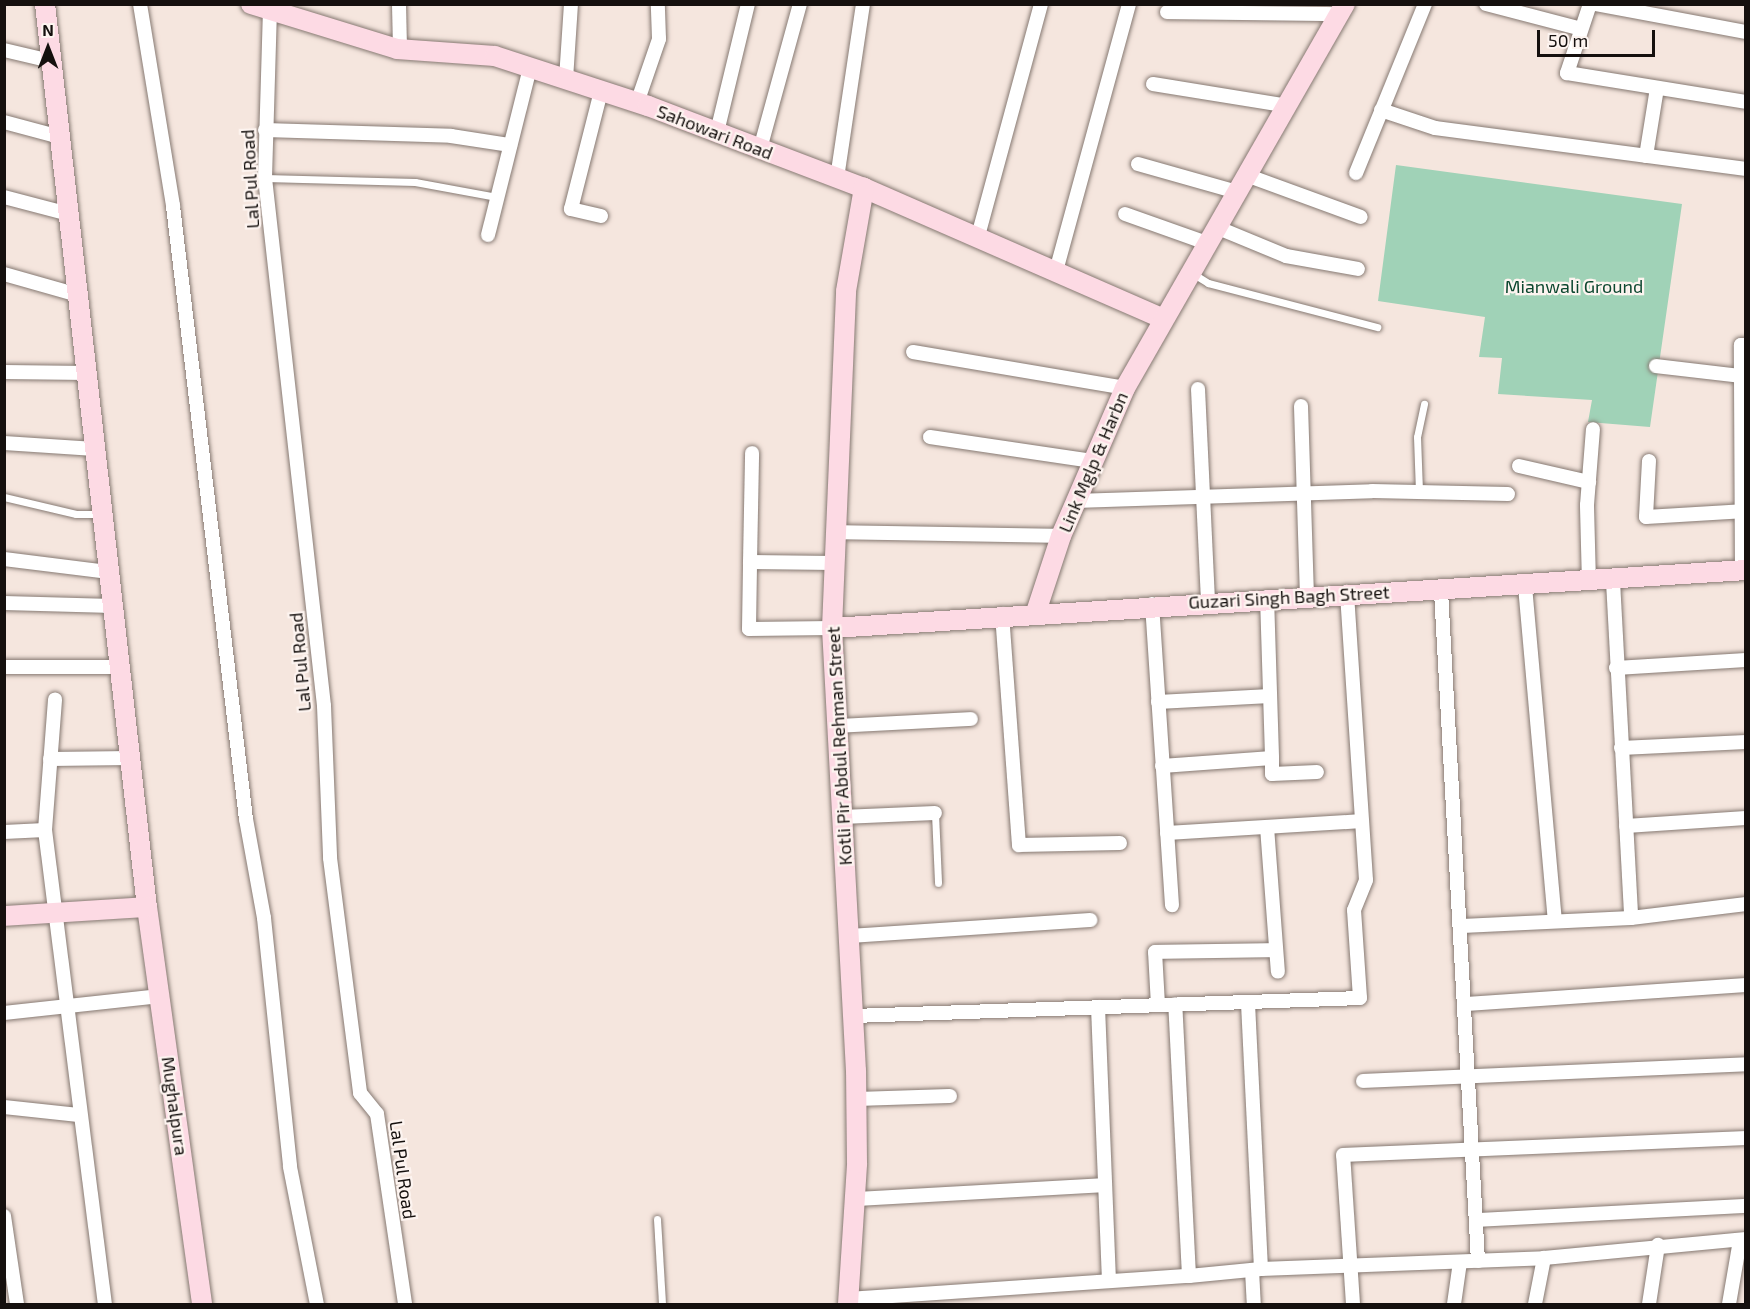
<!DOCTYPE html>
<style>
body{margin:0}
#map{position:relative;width:1750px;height:1309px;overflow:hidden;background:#f5e6de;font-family:"Exo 2",sans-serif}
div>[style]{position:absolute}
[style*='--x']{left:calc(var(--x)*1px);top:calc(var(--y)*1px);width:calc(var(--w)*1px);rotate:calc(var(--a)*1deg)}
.green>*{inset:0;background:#a0d2b7}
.roads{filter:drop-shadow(0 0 2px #867972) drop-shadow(0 0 2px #867972)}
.lane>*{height:7px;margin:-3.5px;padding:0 3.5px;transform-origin:3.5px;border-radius:3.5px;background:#fff}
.street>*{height:14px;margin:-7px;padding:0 7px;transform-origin:7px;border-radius:7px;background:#fff}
.secondary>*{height:20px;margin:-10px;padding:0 10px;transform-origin:10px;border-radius:10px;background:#fddae4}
span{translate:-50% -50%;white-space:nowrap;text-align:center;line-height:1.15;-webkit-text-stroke:4.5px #fdf4f0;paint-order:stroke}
.street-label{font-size:18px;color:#15100e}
.park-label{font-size:18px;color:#0c472f}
.frame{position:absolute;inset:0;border:6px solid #15100e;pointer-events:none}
.north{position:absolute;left:18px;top:18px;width:60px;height:60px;-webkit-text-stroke:4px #fdf4f0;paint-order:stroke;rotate:0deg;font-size:16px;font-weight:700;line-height:24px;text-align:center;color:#15100e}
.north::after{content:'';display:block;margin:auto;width:21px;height:27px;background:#15100e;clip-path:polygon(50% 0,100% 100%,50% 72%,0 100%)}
.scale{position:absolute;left:1537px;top:30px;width:118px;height:27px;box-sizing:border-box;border:3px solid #15100e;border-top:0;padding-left:8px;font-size:18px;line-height:21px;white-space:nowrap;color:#15100e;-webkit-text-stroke:4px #fdf4f0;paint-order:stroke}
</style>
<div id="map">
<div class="green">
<div style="clip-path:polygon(1396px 165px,1682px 204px,1650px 427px,1588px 422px,1592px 400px,1498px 394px,1502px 358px,1479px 357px,1485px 317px,1378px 301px)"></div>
</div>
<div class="roads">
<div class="lane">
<div style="--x:265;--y:178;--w:150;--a:1.5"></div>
<div style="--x:415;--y:182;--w:83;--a:10.4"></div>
<div style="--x:1192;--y:273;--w:19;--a:32"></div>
<div style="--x:1208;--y:283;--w:175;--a:14.6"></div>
<div style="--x:1419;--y:491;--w:54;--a:-92.1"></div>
<div style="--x:1417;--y:437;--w:34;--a:-78"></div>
<div style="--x:4;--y:497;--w:74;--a:13.3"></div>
<div style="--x:76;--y:514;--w:26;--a:0"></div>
<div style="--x:935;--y:813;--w:70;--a:87.5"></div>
<div style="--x:657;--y:1219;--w:85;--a:86.6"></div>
</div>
<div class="street">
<div style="--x:140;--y:4;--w:205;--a:80.7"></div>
<div style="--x:173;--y:206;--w:617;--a:83.21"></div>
<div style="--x:246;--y:819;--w:101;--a:79.7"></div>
<div style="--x:264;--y:918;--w:250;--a:84"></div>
<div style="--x:290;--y:1167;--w:140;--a:78.9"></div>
<div style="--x:399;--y:4;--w:45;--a:88.7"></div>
<div style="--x:1486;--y:4;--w:95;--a:14.6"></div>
<div style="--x:1590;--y:4;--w:73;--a:108.4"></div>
<div style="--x:1567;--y:73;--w:181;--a:9.2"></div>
<div style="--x:1596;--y:4;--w:153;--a:10.6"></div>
<div style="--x:270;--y:9;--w:169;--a:91.7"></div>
<div style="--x:265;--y:178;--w:531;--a:83.62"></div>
<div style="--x:324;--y:706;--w:152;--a:87.7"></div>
<div style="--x:330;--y:858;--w:237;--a:82.7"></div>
<div style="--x:360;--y:1093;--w:27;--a:51"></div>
<div style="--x:377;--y:1114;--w:192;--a:81.6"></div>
<div style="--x:1167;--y:12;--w:171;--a:0.7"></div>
<div style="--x:4;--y:50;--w:48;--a:13.2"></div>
<div style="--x:566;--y:79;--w:75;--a:-86.2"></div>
<div style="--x:1153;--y:84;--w:132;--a:9.2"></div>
<div style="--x:637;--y:103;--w:68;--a:-71"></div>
<div style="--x:659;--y:39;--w:35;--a:-92"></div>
<div style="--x:1381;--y:110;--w:57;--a:18.4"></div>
<div style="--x:1435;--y:128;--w:314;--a:7.5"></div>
<div style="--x:4;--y:122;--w:58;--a:15"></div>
<div style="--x:265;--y:130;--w:186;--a:1.8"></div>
<div style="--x:451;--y:136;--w:60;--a:8.7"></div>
<div style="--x:717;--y:132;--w:132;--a:-76.4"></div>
<div style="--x:760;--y:149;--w:150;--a:-74.6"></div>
<div style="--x:1646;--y:156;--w:69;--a:-80.8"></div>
<div style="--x:1138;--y:164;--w:103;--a:15.8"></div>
<div style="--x:1356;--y:173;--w:183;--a:-67.8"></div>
<div style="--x:1246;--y:175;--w:122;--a:20.1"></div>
<div style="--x:837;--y:178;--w:176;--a:-81.5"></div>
<div style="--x:4;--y:197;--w:67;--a:14.7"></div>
<div style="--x:1125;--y:214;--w:87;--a:19.5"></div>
<div style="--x:601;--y:216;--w:31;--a:-167"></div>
<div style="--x:571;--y:209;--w:122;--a:-75.7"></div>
<div style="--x:1216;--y:227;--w:76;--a:22.5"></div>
<div style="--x:1286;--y:256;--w:73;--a:10.2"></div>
<div style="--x:488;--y:235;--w:172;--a:-75.9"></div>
<div style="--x:978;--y:236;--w:240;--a:-74.8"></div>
<div style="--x:1056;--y:271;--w:277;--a:-74.7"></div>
<div style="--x:4;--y:274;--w:77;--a:15.8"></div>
<div style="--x:913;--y:352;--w:215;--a:9.6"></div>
<div style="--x:1656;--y:366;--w:86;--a:6.7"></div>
<div style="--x:4;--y:372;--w:83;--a:0.7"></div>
<div style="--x:1198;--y:389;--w:212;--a:87.3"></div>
<div style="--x:1301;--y:406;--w:188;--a:88.2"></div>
<div style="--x:930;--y:437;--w:164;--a:8.4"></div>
<div style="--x:4;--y:443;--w:91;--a:3.8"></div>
<div style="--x:1649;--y:461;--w:56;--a:93.1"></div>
<div style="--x:1646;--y:517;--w:100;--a:-3.4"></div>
<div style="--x:1519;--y:466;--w:72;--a:12.9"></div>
<div style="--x:1075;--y:501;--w:297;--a:-1.9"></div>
<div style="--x:1372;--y:491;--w:136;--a:1.3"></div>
<div style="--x:834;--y:532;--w:227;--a:1"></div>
<div style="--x:4;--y:559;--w:106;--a:7.1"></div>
<div style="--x:750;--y:562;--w:109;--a:-88.9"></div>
<div style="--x:1742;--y:570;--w:225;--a:-90.3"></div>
<div style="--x:1741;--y:345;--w:5;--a:0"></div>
<div style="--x:1613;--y:581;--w:337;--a:86.9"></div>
<div style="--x:1589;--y:583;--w:78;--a:-91.5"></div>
<div style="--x:1587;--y:505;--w:76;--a:-85.5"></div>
<div style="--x:1525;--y:586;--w:335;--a:84.9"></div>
<div style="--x:1441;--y:591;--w:671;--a:86.84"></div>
<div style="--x:1267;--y:597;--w:161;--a:88.2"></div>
<div style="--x:4;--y:603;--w:109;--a:1.6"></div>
<div style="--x:1152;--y:604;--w:302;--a:86.2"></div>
<div style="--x:1002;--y:614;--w:232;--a:85.8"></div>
<div style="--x:1019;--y:845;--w:101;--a:-1.1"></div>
<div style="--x:832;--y:628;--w:83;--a:179.3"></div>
<div style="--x:749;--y:629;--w:67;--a:-89.1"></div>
<div style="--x:750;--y:562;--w:84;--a:0.7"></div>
<div style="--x:4;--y:667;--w:116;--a:0"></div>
<div style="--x:1616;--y:668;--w:130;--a:-3.5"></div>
<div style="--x:1158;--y:702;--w:112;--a:-3.1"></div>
<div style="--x:837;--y:726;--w:134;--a:-3"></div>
<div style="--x:1621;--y:748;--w:125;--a:-2.7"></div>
<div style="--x:50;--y:759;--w:81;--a:-0.7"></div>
<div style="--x:1162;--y:766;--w:110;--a:-4.2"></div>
<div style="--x:1272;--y:758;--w:16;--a:90"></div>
<div style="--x:1272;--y:774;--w:45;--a:-2.5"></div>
<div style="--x:842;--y:817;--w:93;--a:-2.5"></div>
<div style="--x:1626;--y:826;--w:120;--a:-3.8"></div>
<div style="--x:1267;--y:827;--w:145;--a:85.7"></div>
<div style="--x:45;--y:830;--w:131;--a:-85.6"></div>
<div style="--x:4;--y:832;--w:41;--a:-2.8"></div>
<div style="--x:45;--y:830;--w:478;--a:82.8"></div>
<div style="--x:1167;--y:833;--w:195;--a:-3.5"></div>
<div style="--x:1462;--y:926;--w:169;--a:-2.7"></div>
<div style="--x:1631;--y:918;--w:116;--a:-6.9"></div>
<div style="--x:849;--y:936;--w:242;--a:-3.8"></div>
<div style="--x:1466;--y:1004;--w:281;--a:-3.9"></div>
<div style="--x:1158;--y:1005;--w:53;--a:-93.2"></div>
<div style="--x:1155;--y:952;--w:121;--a:-0.9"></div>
<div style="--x:1098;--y:1007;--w:274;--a:87.7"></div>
<div style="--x:4;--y:1013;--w:157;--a:-6.2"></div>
<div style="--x:853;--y:1016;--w:507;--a:-2.03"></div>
<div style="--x:1360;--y:998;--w:88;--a:-93.9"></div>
<div style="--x:1354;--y:910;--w:32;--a:-68"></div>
<div style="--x:1366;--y:880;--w:289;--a:-93.8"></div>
<div style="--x:1363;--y:1081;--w:383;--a:-2.5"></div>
<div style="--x:856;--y:1099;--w:94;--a:-1.8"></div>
<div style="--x:4;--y:1107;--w:75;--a:6.1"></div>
<div style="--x:855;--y:1199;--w:249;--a:-3.2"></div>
<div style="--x:4;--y:1216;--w:89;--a:81.6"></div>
<div style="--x:1477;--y:1220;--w:269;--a:-3"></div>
<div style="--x:1261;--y:1269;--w:283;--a:-2.2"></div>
<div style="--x:1544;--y:1258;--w:203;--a:-5.4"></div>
<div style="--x:1252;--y:1270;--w:34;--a:87"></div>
<div style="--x:1189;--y:1276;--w:72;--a:-5.6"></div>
<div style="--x:1261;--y:1269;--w:267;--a:-92.8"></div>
<div style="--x:848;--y:1299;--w:342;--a:-3.9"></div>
<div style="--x:1189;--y:1276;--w:272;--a:-92.9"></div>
<div style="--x:1353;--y:1304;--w:149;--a:-93.8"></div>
<div style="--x:1343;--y:1155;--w:403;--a:-2.4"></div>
<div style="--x:1454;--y:1304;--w:42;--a:-81.9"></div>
<div style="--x:1535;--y:1304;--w:47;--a:-78.9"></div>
<div style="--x:1649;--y:1304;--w:60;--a:-81.3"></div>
<div style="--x:1729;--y:1304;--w:65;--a:-80.2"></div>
</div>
<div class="secondary">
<div style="--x:45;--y:4;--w:909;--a:83.56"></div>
<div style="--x:147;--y:907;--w:401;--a:82.1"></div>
<div style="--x:251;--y:4;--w:153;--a:17.1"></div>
<div style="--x:397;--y:49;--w:98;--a:4.1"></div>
<div style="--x:495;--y:56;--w:161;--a:18.1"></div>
<div style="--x:648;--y:106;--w:231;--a:20.8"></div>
<div style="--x:864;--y:188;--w:325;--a:23.6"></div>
<div style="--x:1036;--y:612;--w:80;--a:-71.8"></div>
<div style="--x:1061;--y:536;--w:161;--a:-66.6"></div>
<div style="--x:1125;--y:388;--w:443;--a:-60.2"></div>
<div style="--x:832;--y:628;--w:916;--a:-3.63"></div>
<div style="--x:4;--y:916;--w:143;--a:-3.6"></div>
<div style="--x:848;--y:1304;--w:141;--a:-86.3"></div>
<div style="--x:857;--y:1163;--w:92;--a:-90.6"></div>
<div style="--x:856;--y:1071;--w:444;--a:-93.1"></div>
<div style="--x:832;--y:628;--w:337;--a:-87.6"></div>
<div style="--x:846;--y:291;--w:105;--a:-80.1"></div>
</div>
</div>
<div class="street-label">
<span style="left:715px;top:132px;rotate:21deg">Sahowari Road</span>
<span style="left:250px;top:179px;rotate:-93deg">Lal Pul Road</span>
<span style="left:1093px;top:462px;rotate:-67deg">Link Mglp &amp; Harbn</span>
<span style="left:1289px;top:597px;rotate:-3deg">Guzari Singh Bagh Street</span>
<span style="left:300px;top:662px;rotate:-95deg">Lal Pul Road</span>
<span style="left:839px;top:746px;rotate:-93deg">Kotli Pir Abdul Rehman Street</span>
<span style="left:175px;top:1106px;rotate:82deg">Mughalpura</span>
<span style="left:403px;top:1170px;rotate:82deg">Lal Pul Road</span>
</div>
<div class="park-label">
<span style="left:1574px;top:286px">Mianwali Ground</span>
</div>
<div class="frame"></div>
<div class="north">N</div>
<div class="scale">50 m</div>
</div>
